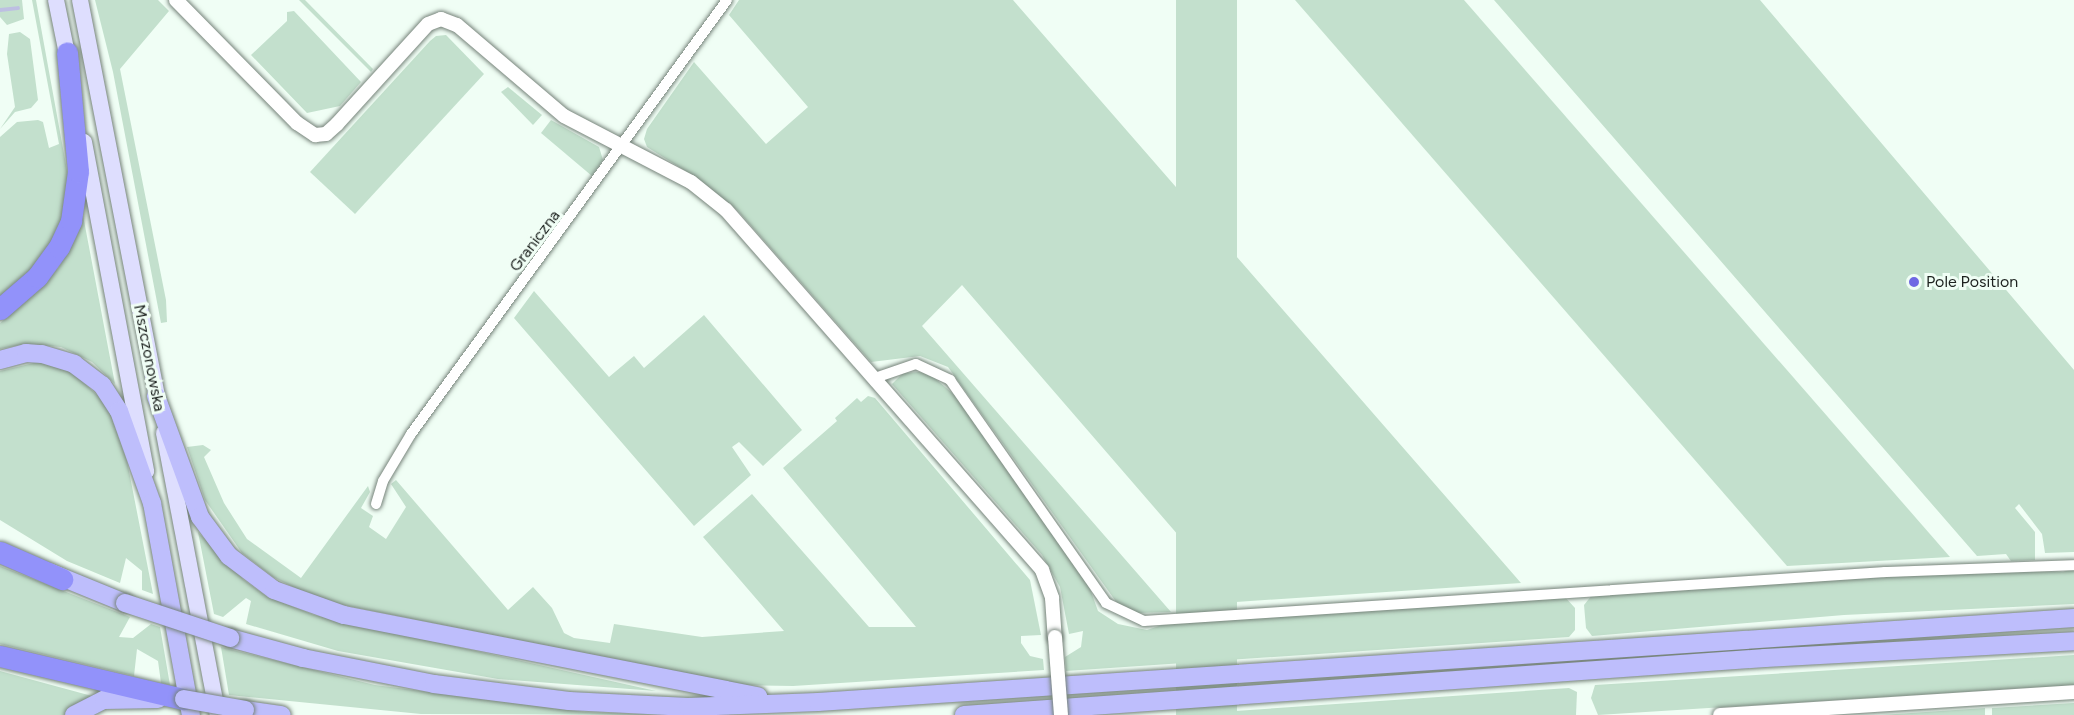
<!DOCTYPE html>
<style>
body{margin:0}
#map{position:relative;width:2074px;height:715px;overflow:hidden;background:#f0fef5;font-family:Figtree,sans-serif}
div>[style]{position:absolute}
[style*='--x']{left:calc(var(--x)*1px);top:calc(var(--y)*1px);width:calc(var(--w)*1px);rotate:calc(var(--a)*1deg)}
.green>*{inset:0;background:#c3e0cd;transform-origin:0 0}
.stream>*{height:4px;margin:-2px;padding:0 2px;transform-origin:2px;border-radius:2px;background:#bdbfe2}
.roads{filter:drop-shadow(0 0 2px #76837a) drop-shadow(0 0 2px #76837a)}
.minor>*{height:10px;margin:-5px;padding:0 5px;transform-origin:5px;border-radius:5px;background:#fff}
.tertiary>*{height:14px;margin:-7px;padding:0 7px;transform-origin:7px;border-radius:7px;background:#fff}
.secondary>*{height:16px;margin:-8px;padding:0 8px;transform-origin:8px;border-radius:8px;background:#dedefe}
.primary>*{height:18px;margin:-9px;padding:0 9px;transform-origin:9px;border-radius:9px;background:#bebefc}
.motorway>*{height:21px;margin:-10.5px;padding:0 10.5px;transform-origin:10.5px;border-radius:10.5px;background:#9292fa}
.bridges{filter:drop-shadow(0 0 2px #76837a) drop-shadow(0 0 2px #76837a)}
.tertiary-bridge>*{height:14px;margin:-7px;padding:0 7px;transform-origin:7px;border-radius:7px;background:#fff}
.primary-bridge>*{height:18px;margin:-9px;padding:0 9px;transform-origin:9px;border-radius:9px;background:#bebefc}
.dots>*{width:16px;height:16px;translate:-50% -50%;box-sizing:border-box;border:3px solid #f0fef5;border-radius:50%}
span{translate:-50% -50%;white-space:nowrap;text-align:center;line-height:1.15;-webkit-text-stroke:6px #f0fef5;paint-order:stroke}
.street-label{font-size:16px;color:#1d221f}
.poi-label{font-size:16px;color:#1d221f}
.left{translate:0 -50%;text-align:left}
</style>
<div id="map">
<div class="green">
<div style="clip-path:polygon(0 0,22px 0,24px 19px,7px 25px,0 17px)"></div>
<div style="clip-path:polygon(32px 0,36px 0,68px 176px,63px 218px,44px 257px,0 301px,0 137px,17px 122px,38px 120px,43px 122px,49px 148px,59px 144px)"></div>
<div style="clip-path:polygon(95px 0,158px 0,169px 11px,120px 69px,166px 300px,167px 322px,161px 323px,113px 72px)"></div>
<div style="clip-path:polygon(299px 0,305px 0,373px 69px,371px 72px)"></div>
<div style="clip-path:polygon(739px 0,1013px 0,1521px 583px,1236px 602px,962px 285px,922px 326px,1171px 612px,1137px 613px,1117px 603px,948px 367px,920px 356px,871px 362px,738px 211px,700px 180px,647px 147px,644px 139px,647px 129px,694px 62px,766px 144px,808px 107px,729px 15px)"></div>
<div style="left:1176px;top:0;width:61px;height:760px"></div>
<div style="clip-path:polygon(1295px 0,1464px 0,1950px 557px,1787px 566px)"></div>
<div style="clip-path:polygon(1494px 0,1760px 0,2074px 370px,2074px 552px,2045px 553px,2042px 534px,2019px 504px,2015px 508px,2035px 532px,2035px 560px,2011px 561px,2006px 554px,1977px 556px)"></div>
<div style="clip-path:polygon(294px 11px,361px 82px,340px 106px,307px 113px,251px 55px,287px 21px,287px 12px)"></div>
<div style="clip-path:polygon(20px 32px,30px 39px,38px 100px,31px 108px,15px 112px,0 129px,15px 107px,7px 54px,9px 34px)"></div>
<div style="clip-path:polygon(446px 35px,484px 74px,355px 214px,310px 172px,430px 41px,436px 36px)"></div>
<div style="clip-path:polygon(508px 87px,542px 115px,533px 125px,501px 92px)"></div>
<div style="clip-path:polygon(551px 120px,599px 147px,603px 160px,592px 176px,541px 133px)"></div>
<div style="clip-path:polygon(82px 210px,115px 384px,92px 362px,61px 347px,25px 344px,0 349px,0 323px,39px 290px,59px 267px,72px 243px)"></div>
<div style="clip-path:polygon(534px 291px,609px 377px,634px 356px,644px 368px,704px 315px,802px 430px,763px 466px,739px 442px,732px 447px,751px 475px,694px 526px,514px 318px)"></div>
<div style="clip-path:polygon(38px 362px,71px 371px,107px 404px,127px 461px,153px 594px,142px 590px,142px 571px,126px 558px,120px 583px,67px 561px,0 520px,0 371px)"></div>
<div style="clip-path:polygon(919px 372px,931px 375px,958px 398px,1089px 586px,1098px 611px,1118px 624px,1147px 630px,1165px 624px,1564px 596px,1575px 608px,1575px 630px,1569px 637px,1066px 671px,1065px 657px,1081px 647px,1083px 631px,1069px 634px,1060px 587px,1042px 555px,892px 384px,903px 373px)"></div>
<div style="clip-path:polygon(868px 396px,875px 398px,1030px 580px,1041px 635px,1021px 636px,1021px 643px,1030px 656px,1043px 659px,1044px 670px,793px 686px,742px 685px,343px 605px,303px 592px,273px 577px,242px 553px,205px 500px,187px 447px,203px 445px,211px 450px,204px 457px,224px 503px,247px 539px,301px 578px,368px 486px,370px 492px,361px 508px,373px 516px,369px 527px,386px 539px,406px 507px,391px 484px,396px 480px,508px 610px,533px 587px,552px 608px,564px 633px,574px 638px,610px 643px,614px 624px,702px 637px,784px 631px,703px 537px,752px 494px,869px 627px,916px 627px,783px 468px,837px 421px,835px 418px,857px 398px,861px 402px)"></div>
<div style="clip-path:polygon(198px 532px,244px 580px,266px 596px,314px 615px,656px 691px,498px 679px,338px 651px,246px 624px,251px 601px,246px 598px,223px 617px,214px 614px)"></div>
<div style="clip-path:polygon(0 566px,130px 617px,119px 637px,133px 638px,151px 624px,160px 627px,170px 685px,161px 683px,158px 661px,137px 649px,134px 676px,0 644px)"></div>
<div style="clip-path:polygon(2074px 568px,2074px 604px,1844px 615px,1592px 636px,1586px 628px,1584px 605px,1592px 595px,2003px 570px,2063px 572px)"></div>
<div style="clip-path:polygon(221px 647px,375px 685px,584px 712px,662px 715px,421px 714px,229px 695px)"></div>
<div style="clip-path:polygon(2074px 655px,2074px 685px,1598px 715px,1591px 698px,1595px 685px)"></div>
<div style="clip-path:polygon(0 671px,92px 696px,64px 715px,0 715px)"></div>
<div style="clip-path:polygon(1569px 688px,1577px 692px,1576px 715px,1177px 715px)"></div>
<div style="clip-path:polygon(2074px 703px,2074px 715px,1992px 715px,1992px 708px)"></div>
<div style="clip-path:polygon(1985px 708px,1985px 715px,1881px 715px)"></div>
</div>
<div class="stream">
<div style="--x:0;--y:10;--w:18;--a:-6"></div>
</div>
<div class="roads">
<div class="minor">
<div style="--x:875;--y:378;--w:43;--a:-18.9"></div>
<div style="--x:916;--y:364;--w:38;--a:25"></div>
<div style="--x:950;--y:380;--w:272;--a:55"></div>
<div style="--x:1106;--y:603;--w:42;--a:25.3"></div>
<div style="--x:1144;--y:621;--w:743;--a:-3.78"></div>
<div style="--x:1885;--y:572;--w:189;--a:-2.1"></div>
<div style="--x:376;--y:504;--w:24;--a:-73"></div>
<div style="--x:383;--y:481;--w:55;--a:-59.2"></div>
<div style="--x:411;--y:434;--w:537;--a:-53.94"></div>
</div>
<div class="tertiary">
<div style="--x:176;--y:0;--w:173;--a:45.5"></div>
<div style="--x:297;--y:123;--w:22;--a:34"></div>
<div style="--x:315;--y:135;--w:11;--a:-5"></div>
<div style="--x:326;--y:134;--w:15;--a:-42"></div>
<div style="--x:337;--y:124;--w:135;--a:-47.7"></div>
<div style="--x:428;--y:24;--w:14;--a:-21"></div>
<div style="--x:441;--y:19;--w:17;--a:21"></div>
<div style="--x:457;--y:25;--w:140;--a:40.4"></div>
<div style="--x:564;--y:116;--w:143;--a:27.5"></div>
<div style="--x:691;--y:182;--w:45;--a:38.7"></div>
<div style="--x:726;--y:210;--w:479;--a:48.7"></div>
<div style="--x:1042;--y:570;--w:30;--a:70"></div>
<div style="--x:1052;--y:598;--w:39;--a:86"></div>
<div style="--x:1720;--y:715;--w:355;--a:-3.7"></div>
</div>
<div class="secondary">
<div style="--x:56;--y:0;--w:65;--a:78.5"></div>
<div style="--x:80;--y:0;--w:416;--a:79"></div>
<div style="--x:84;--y:142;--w:335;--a:79.3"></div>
<div style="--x:164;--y:433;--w:287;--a:79.2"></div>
</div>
<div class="primary">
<div style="--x:0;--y:360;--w:27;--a:-15"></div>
<div style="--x:26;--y:353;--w:16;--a:4"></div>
<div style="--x:42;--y:354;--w:34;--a:17"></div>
<div style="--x:74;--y:364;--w:35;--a:37"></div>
<div style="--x:102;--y:385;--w:31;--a:57"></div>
<div style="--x:119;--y:411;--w:98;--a:70.3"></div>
<div style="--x:152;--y:503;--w:216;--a:79.6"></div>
<div style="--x:156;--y:396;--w:129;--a:70"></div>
<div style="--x:200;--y:517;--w:49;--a:53.4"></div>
<div style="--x:229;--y:556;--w:56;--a:37.1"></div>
<div style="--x:274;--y:590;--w:74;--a:19.7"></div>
<div style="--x:344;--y:615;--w:422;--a:11.1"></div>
<div style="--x:49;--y:572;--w:82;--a:22.2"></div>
<div style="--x:230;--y:638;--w:76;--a:15.3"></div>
<div style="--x:303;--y:658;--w:134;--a:11.2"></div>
<div style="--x:434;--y:684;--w:136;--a:7.2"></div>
<div style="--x:569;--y:701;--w:119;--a:2.9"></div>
<div style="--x:688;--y:707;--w:130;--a:-2.2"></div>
<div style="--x:818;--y:702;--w:1259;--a:-3.83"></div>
<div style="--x:245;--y:710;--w:37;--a:8"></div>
<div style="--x:74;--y:715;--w:34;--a:-27"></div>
<div style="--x:104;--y:700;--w:54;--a:-1.1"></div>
<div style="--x:964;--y:715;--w:803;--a:-4.07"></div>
<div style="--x:1765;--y:658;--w:309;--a:-3.1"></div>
</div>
<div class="motorway">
<div style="--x:0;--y:309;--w:49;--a:-40.9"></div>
<div style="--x:37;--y:277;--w:37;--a:-54"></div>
<div style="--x:59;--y:247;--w:29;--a:-65"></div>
<div style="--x:71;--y:221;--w:50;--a:-82"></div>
<div style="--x:78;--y:171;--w:119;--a:-95.3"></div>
<div style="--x:0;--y:552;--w:68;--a:23.5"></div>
<div style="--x:0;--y:656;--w:189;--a:13.2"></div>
</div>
</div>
<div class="bridges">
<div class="tertiary-bridge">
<div style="--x:1055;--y:637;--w:78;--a:85.6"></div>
</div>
<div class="primary-bridge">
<div style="--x:125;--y:603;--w:111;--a:18.4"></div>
<div style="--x:184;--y:699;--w:62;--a:10.2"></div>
</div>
</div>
<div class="dots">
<div style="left:1914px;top:282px;background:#6f68e3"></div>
</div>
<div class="street-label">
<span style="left:535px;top:241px;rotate:-53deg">Graniczna</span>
<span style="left:149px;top:358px;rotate:79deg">Mszczonowska</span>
</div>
<div class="poi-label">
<span class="left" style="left:1926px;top:282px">Pole Position</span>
</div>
</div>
